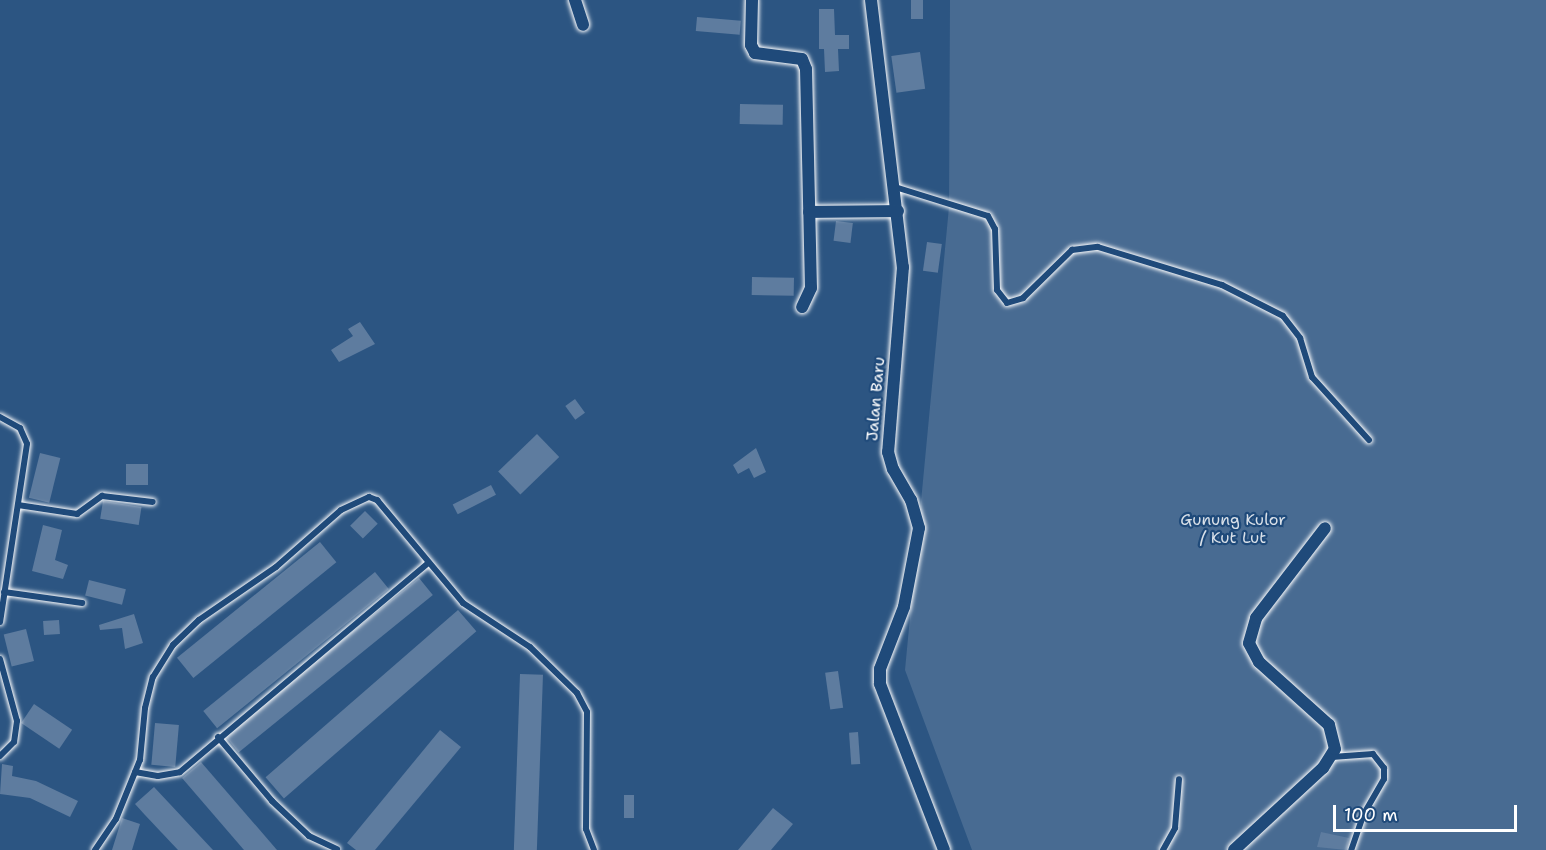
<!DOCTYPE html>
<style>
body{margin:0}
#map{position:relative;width:1546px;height:850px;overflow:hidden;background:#2c5582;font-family:"Shantell Sans",sans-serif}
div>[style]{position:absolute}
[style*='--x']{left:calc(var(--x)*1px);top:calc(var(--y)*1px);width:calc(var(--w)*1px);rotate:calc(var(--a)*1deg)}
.green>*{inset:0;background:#486b92}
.building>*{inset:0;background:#5e7c9f;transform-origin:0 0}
.roads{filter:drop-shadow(0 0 2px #fff) drop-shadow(0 0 2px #fff)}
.lane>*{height:6px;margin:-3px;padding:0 3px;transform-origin:3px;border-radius:3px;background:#1f4a7a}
.street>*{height:12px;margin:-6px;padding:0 6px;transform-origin:6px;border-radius:6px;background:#1f4a7a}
span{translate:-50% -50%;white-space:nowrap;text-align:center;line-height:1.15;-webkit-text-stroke:4.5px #1f4a7a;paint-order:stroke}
.street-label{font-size:16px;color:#fff}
.park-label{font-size:16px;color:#dae1e9}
.scale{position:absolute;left:1333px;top:805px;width:184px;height:27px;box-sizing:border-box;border:3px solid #fff;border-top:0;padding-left:8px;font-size:18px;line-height:21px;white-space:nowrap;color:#fff;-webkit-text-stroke:4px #1f4a7a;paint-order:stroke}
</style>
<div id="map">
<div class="green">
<div style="clip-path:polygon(950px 0,1546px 0,1546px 850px,972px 850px,905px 670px,949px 207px)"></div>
</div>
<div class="building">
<div style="left:911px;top:0;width:12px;height:19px"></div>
<div style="clip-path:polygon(819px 9px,834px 9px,835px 35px,849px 35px,849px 49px,838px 49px,839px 71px,825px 72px,824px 49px,819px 49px)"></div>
<div style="left:697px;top:17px;width:44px;height:14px;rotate:5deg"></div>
<div style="left:920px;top:52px;width:37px;height:29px;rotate:82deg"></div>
<div style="left:740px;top:104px;width:43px;height:20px;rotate:1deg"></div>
<div style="left:836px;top:221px;width:17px;height:20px;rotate:7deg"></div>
<div style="left:927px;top:242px;width:15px;height:29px;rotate:8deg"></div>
<div style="left:752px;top:277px;width:42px;height:18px;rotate:1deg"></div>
<div style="clip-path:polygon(360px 322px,375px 344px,339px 362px,331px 350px,353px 336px,348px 329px)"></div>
<div style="left:575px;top:399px;width:17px;height:12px;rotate:54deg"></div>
<div style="left:537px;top:434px;width:32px;height:54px;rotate:46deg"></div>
<div style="clip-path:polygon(756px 448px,766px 472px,754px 478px,749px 468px,738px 474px,733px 465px)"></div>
<div style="left:40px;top:453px;width:21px;height:46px;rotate:14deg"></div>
<div style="left:148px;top:464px;width:21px;height:22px;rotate:90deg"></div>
<div style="left:491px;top:485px;width:11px;height:43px;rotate:63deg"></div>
<div style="left:103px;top:501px;width:39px;height:18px;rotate:9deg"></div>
<div style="left:365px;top:511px;width:18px;height:21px;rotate:45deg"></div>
<div style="clip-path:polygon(43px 525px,62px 530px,55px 560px,68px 565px,63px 579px,32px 571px)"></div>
<div style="left:320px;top:542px;width:26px;height:184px;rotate:51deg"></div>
<div style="left:375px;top:572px;width:22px;height:221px;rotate:51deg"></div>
<div style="left:419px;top:578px;width:22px;height:250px;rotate:51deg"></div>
<div style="left:89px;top:580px;width:38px;height:16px;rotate:14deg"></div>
<div style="left:458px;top:610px;width:28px;height:255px;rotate:49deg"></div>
<div style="clip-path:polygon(134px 614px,143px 643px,125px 649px,122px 628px,100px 630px,99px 625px)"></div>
<div style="left:59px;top:620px;width:14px;height:16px;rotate:86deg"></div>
<div style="left:26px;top:629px;width:33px;height:23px;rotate:76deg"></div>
<div style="left:838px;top:671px;width:37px;height:13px;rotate:82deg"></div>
<div style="left:520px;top:674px;width:23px;height:177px;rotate:2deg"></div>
<div style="left:34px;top:704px;width:46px;height:23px;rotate:34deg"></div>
<div style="left:155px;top:723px;width:24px;height:42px;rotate:5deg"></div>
<div style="clip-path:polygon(440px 730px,461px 747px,375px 850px,356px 850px,347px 843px)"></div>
<div style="left:858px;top:732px;width:32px;height:9px;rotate:86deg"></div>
<div style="clip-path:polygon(201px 762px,277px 850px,244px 850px,182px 778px)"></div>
<div style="clip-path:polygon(2px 764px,13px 766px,12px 776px,36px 781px,78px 801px,70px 817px,30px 798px,0 794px)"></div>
<div style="clip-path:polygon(154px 787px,213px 850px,178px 850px,145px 815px,135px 804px)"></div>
<div style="left:624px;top:795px;width:10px;height:23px"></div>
<div style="clip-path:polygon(773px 808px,793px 824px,771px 850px,738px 850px)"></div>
<div style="clip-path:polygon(122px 818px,140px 824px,132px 850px,112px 850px)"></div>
<div style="clip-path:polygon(1321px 832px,1349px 838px,1346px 850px,1317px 847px)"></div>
</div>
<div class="roads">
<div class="lane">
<div style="--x:895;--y:187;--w:97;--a:17.3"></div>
<div style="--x:988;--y:216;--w:15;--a:62"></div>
<div style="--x:995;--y:229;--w:61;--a:88.1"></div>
<div style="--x:997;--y:290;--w:16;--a:52"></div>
<div style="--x:1007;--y:303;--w:17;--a:-17"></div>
<div style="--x:1023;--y:298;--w:69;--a:-44.4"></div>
<div style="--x:1072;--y:250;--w:26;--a:-7"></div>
<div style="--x:1098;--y:247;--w:130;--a:17"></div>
<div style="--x:1222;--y:285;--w:68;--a:26.9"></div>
<div style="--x:1283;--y:316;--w:28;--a:52"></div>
<div style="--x:1300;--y:338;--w:41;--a:72.9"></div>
<div style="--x:1312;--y:377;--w:85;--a:47.9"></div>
<div style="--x:0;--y:417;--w:23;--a:29"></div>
<div style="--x:20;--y:428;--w:17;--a:66"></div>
<div style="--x:27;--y:444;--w:180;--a:98.6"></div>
<div style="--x:18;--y:505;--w:60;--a:8.7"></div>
<div style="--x:77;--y:514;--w:31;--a:-36"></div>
<div style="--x:102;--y:496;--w:51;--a:6.7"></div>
<div style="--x:4;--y:592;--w:79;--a:8"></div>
<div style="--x:0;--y:659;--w:64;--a:74.7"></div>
<div style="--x:17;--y:721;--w:21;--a:98"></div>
<div style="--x:14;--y:742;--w:20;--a:135"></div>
<div style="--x:218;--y:737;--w:84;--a:49.8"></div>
<div style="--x:272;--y:801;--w:51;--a:43.4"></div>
<div style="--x:309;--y:836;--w:31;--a:25"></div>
<div style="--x:1332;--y:757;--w:41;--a:-4.2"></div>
<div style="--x:1373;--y:754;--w:18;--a:52"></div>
<div style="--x:1384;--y:768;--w:11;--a:90"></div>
<div style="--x:1384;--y:779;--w:39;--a:120"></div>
<div style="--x:1364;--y:813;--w:39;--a:109"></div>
<div style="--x:135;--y:772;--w:23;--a:10"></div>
<div style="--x:158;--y:776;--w:22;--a:-10"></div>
<div style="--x:180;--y:772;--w:323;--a:-40.1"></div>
<div style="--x:95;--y:850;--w:37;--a:-56"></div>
<div style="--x:116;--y:819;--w:64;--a:-67.9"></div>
<div style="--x:140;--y:760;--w:52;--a:-84.5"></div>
<div style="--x:145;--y:708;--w:32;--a:-76"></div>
<div style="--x:153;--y:677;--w:38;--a:-58"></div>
<div style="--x:173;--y:645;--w:36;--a:-44"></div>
<div style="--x:199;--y:620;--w:93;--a:-34.5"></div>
<div style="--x:276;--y:567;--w:86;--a:-41.2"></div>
<div style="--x:341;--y:510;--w:31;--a:-25"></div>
<div style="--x:369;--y:497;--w:9;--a:21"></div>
<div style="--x:377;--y:500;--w:134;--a:50.1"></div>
<div style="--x:463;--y:603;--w:80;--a:33.3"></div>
<div style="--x:530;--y:647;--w:66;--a:44.4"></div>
<div style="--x:577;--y:693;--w:21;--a:62"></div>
<div style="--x:587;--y:712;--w:117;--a:90.5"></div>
<div style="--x:586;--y:829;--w:22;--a:69"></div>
<div style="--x:1163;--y:850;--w:25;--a:-61"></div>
<div style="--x:1175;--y:828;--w:49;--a:-85.3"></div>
</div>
<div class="street">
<div style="--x:575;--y:0;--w:26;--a:72"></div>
<div style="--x:752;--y:0;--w:45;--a:91.3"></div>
<div style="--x:751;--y:45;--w:9;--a:63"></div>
<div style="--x:755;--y:53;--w:47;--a:7.3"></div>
<div style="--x:802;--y:59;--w:11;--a:68"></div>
<div style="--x:806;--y:69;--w:219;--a:88.7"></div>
<div style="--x:811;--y:288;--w:21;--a:115"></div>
<div style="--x:871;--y:0;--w:269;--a:83.2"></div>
<div style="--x:903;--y:267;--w:186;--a:94.6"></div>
<div style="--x:888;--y:452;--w:18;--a:74"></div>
<div style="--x:893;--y:469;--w:36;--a:60"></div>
<div style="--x:911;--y:500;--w:29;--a:74"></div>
<div style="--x:919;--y:528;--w:80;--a:100.8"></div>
<div style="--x:904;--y:607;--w:66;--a:111.2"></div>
<div style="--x:880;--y:669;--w:15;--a:90"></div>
<div style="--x:880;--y:684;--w:178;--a:68.9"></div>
<div style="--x:809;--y:212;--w:89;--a:-0.6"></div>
<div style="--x:1234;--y:850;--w:121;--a:-42.7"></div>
<div style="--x:1323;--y:768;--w:22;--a:-58"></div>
<div style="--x:1335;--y:749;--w:25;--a:-104"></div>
<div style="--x:1329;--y:725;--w:94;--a:-138"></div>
<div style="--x:1259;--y:662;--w:21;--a:-118"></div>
<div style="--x:1249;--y:643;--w:26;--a:-74"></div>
<div style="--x:1256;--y:618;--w:113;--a:-52.5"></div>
</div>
</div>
<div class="street-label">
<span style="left:876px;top:399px;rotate:-85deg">Jalan Baru</span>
</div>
<div class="park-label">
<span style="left:1233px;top:529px">Gunung Kulor<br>/ Kut Lut</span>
</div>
<div class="scale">100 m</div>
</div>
